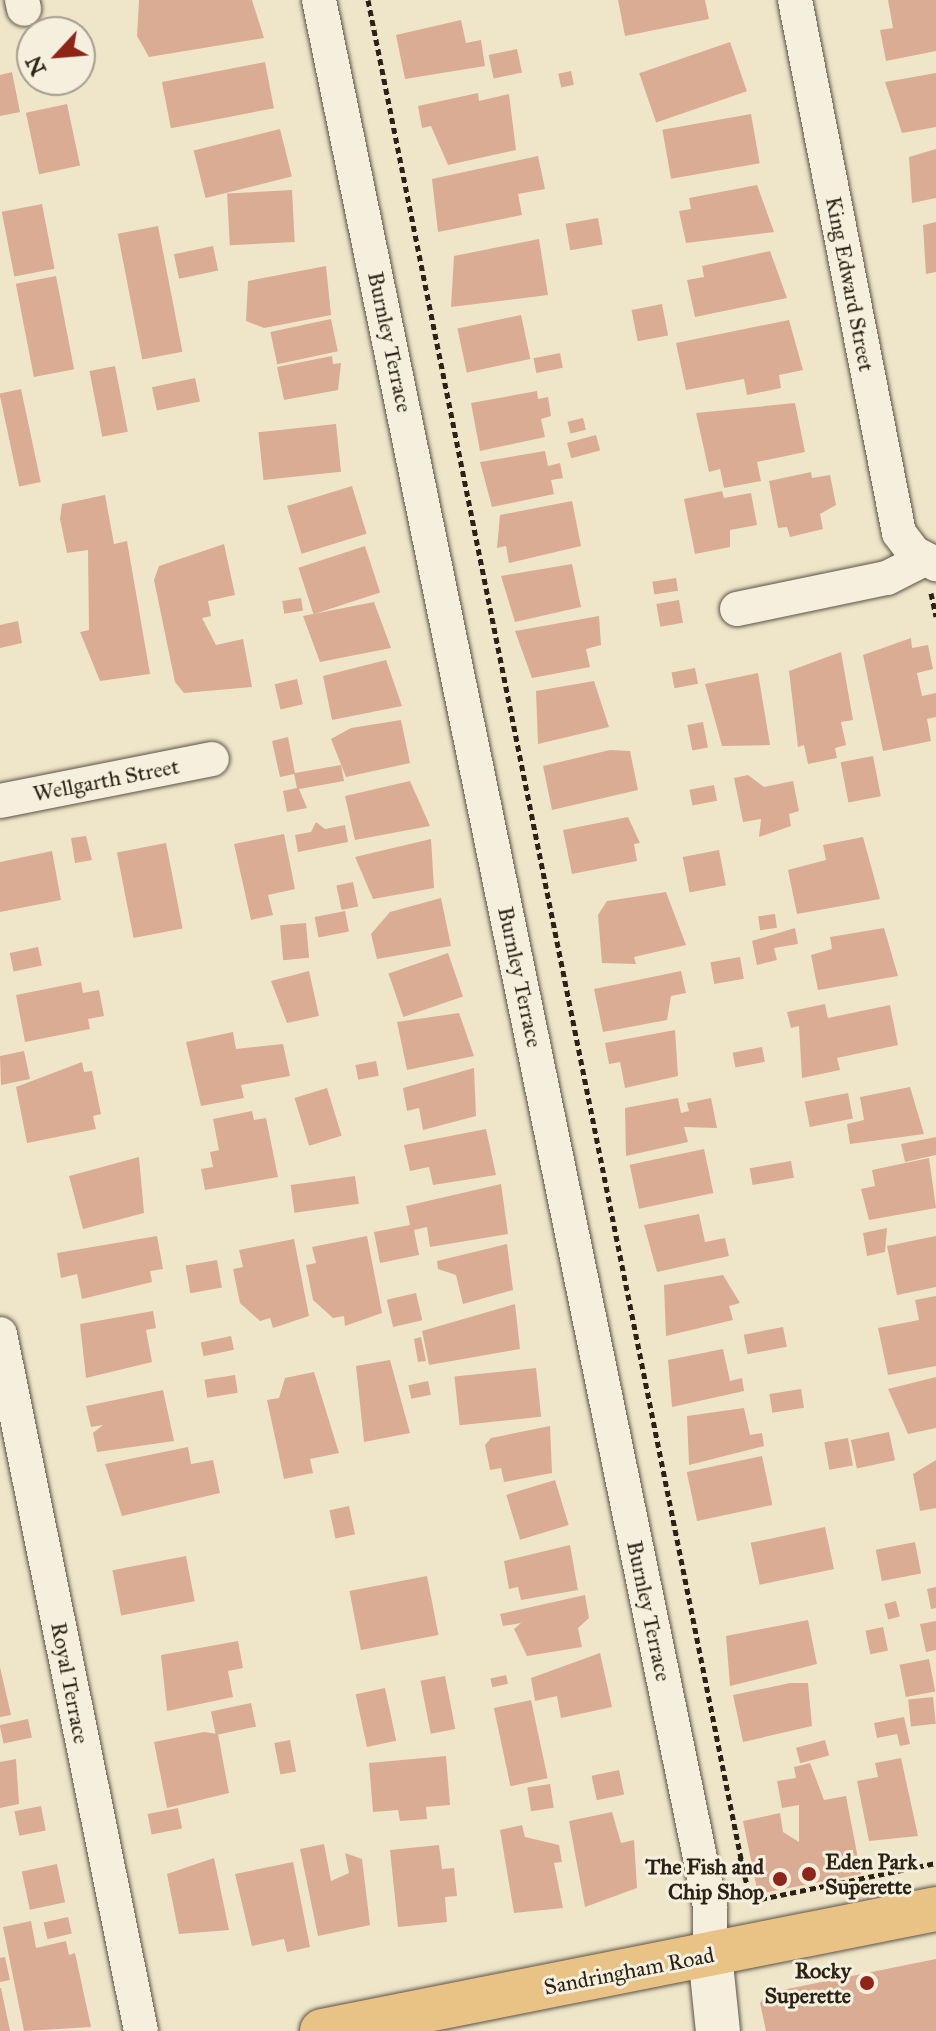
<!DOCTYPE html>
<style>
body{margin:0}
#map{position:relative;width:936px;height:2031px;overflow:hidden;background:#efe6ca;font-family:"IM FELL Great Primer",serif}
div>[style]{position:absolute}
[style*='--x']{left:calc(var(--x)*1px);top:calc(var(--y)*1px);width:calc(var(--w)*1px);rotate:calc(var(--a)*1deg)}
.building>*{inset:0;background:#daac94;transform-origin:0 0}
.path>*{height:5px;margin-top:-2.5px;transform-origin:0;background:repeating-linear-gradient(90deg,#2c2117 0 6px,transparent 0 10px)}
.roads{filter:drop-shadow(0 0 2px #5d5244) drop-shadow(0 0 2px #5d5244)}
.minor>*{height:34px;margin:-17px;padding:0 17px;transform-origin:17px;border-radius:17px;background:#f5efdd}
.tertiary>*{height:44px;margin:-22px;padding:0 22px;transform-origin:22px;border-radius:22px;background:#f5efdd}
.primary>*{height:44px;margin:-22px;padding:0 22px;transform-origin:22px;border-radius:22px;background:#e8c385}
.dots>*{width:22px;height:22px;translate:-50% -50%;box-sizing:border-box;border:4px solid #f5efdd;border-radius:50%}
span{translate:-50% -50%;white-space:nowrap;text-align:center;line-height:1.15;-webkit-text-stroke:6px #f5efdd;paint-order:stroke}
.street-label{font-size:22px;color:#2c2117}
.poi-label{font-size:22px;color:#2c2117;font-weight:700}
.left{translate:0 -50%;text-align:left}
.right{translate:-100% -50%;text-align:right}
.north{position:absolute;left:16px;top:16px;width:80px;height:80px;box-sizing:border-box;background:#f5efdd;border:2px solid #a59d8e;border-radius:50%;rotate:244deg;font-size:22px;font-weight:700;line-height:32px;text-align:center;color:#2c2117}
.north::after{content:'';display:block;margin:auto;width:28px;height:36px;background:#8f2418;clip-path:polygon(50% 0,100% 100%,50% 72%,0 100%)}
</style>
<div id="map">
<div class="building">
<div style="clip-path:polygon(139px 0,252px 0,264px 38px,149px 57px,137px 36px)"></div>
<div style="clip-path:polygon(618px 0,705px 0,709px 19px,625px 36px)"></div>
<div style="clip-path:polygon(888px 0,936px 0,936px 51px,886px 61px,880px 30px,893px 28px)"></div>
<div style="clip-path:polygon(461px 20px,466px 43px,481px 40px,485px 66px,405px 79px,396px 35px)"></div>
<div style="left:730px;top:42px;width:52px;height:96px;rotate:71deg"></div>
<div style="left:517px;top:49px;width:24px;height:29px;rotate:78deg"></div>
<div style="left:265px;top:62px;width:47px;height:105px;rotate:79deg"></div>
<div style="left:571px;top:71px;width:14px;height:13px;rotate:78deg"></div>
<div style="clip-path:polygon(12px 72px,20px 112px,0 116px,0 75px)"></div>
<div style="clip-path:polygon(936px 73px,936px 127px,902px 133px,885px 82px)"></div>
<div style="clip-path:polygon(46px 80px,73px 80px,73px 83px,48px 89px)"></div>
<div style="clip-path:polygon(478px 93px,479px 101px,509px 94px,516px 150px,448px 165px,431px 126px,422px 128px,418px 106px)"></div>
<div style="left:67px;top:104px;width:63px;height:42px;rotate:78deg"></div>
<div style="left:751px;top:114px;width:50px;height:90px;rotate:80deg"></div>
<div style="left:280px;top:129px;width:49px;height:89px;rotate:76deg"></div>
<div style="clip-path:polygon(936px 149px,936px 198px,912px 203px,909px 157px)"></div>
<div style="clip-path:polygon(538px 156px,545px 189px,518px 194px,522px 215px,438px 232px,432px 179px)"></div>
<div style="clip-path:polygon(757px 185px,774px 232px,686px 243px,679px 211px,691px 209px,689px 198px)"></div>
<div style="left:292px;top:190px;width:52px;height:65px;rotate:87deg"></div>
<div style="left:42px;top:204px;width:66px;height:41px;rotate:79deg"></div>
<div style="left:598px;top:218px;width:27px;height:33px;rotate:80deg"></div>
<div style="clip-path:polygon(936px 222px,936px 272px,926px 274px,923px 225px)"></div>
<div style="left:158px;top:226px;width:128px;height:41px;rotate:79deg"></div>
<div style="clip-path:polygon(539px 239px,548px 295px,451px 307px,454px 256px)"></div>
<div style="left:213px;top:246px;width:25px;height:40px;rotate:78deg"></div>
<div style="clip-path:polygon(770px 251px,787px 298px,695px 317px,687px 280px,704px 277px,702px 266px)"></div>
<div style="clip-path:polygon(326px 266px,331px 315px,264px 328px,246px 321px,248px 281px)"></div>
<div style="left:56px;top:276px;width:95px;height:41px;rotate:79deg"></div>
<div style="left:662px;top:304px;width:32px;height:31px;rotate:79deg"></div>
<div style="left:521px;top:315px;width:45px;height:65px;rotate:78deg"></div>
<div style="left:331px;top:319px;width:33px;height:62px;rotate:78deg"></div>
<div style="clip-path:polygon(789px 320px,803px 370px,779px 375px,781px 388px,747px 395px,744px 379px,686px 390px,676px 343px)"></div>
<div style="left:560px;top:353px;width:15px;height:27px;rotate:79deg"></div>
<div style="clip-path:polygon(332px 356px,333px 364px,341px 363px,338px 390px,284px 400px,277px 367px)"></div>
<div style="left:115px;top:366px;width:67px;height:26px;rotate:79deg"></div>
<div style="left:195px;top:378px;width:24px;height:44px;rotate:78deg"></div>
<div style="left:21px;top:389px;width:95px;height:22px;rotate:78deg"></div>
<div style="clip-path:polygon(537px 391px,538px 399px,548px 397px,551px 416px,541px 419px,545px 437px,480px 451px,471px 403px)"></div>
<div style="clip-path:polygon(795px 403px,805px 452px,757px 462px,761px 481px,724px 488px,720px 469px,709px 472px,696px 413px)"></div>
<div style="left:583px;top:418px;width:12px;height:16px;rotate:76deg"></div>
<div style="left:336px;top:424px;width:48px;height:78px;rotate:84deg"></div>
<div style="left:596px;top:435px;width:16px;height:30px;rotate:75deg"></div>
<div style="clip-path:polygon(545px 451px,548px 466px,560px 463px,563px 478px,551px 480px,554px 494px,492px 507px,480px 462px)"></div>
<div style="clip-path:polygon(811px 472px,812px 478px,830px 475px,836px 505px,820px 514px,823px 529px,790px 537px,787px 527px,778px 528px,769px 481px)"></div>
<div style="left:352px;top:486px;width:50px;height:68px;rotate:73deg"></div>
<div style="clip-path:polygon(722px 491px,724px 498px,751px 493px,757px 525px,730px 530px,730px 547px,695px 554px,684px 499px)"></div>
<div style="clip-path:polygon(105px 495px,114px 544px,127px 541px,150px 674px,100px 681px,80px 632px,89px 630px,88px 550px,67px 553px,60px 519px,62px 504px)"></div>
<div style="clip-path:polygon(572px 501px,581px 546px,509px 563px,506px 546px,497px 548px,500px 515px)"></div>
<div style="clip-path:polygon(224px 544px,235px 595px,208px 601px,211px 616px,202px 618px,216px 645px,243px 639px,252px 687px,184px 693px,175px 682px,154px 580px,159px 566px)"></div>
<div style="left:365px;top:546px;width:49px;height:70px;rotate:72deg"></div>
<div style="clip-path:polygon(572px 564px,581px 607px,515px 622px,501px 576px)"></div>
<div style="left:676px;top:578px;width:13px;height:24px;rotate:81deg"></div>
<div style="left:301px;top:598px;width:13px;height:19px;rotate:81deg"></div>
<div style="left:679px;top:600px;width:23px;height:23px;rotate:80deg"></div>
<div style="clip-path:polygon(374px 602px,391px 648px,320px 662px,303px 616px)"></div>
<div style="clip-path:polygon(599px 616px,601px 645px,586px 649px,590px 667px,532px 678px,515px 631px)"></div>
<div style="clip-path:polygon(18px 621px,22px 643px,0 648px,0 625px)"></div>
<div style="clip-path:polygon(911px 638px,912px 648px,928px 645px,933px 669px,917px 673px,922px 696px,936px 693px,936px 717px,927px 719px,931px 741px,883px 751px,863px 655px)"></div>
<div style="clip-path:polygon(841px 652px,853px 720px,841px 722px,846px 745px,835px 748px,837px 758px,808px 764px,804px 745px,798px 747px,789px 671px)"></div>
<div style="clip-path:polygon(386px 660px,402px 706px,332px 720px,323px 676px)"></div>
<div style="left:695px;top:668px;width:16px;height:24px;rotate:79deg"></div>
<div style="clip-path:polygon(758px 673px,770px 745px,722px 746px,705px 684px)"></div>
<div style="left:297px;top:679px;width:26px;height:23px;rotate:77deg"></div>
<div style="clip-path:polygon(594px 681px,609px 727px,538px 744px,536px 691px)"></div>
<div style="clip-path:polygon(401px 720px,410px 763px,346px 777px,331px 739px,351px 728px)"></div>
<div style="left:703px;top:722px;width:26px;height:16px;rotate:79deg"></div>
<div style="clip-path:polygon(288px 737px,295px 773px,341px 765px,344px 781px,299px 789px,307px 808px,287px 812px,283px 791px,297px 788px,294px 774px,280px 777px,272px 741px)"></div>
<div style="clip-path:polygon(610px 750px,630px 751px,638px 790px,552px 810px,543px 766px)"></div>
<div style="left:873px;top:756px;width:41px;height:33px;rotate:79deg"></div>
<div style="clip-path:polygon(748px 775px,764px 787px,793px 781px,799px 811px,789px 814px,791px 826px,759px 837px,761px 819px,743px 822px,734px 778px)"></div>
<div style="clip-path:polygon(410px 781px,430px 826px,355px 840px,345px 796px)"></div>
<div style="left:714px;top:785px;width:16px;height:25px;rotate:79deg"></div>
<div style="clip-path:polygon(628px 817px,640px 843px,634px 844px,637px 861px,572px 874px,563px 830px)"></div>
<div style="clip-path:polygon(316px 822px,325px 829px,345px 825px,348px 842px,298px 852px,295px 835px,311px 832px)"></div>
<div style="clip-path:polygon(284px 834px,295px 889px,268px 895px,273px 915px,251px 920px,234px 844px)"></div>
<div style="clip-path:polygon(86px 836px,92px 860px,75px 863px,71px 838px)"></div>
<div style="clip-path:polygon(863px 837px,880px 899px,797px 914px,788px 870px,826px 860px,823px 845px)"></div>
<div style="clip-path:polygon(431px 839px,434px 888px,373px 899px,355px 857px)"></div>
<div style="left:166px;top:843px;width:87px;height:50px;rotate:79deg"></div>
<div style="left:719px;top:850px;width:36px;height:37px;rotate:79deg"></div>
<div style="clip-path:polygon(52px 851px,61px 900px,0 912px,0 862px)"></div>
<div style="left:353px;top:882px;width:25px;height:17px;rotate:78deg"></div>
<div style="clip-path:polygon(666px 892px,686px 945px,634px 957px,636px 964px,602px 963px,598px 915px,607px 901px)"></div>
<div style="clip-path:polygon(441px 898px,451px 946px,377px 959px,371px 934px,390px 912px)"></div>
<div style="left:345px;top:911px;width:21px;height:31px;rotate:79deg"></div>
<div style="left:775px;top:914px;width:14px;height:17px;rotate:82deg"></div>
<div style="left:306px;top:923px;width:35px;height:26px;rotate:85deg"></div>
<div style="clip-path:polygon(795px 928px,798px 944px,774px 948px,777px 960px,757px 965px,752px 941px)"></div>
<div style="clip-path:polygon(884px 928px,898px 976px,818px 990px,811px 955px,832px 949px,830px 937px)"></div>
<div style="left:38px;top:947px;width:19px;height:29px;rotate:78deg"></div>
<div style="left:448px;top:953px;width:46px;height:63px;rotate:71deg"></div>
<div style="left:740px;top:957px;width:22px;height:30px;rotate:80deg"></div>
<div style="clip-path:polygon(309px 971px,319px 1016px,287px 1023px,271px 981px)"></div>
<div style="clip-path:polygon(681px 971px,686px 993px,671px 996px,667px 1020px,603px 1032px,594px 989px)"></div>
<div style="clip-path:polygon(81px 982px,83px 993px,99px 990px,104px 1016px,88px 1019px,90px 1029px,25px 1042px,16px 995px)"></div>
<div style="clip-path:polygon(825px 1004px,828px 1018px,890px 1005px,898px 1045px,837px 1058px,840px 1070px,802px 1078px,799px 1026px,791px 1028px,787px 1012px)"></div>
<div style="clip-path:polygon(459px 1013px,474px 1056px,407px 1070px,397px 1022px)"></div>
<div style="clip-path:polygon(675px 1030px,678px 1076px,625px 1088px,620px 1062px,609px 1064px,605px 1043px)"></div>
<div style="clip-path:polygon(233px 1032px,236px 1049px,283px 1044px,290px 1076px,241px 1085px,244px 1098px,201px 1106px,186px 1042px)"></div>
<div style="left:762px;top:1047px;width:15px;height:30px;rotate:79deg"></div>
<div style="clip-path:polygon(24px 1051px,30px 1079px,1px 1085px,0 1056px)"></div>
<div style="left:376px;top:1061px;width:15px;height:21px;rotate:79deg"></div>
<div style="clip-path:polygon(82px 1062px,84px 1072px,92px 1071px,101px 1114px,93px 1116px,96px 1129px,27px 1143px,16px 1087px)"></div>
<div style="clip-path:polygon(474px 1068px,476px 1116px,423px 1130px,419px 1108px,407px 1111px,403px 1088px)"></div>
<div style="clip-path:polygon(910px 1087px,924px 1134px,850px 1144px,847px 1124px,864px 1120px,860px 1097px)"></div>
<div style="left:327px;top:1088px;width:50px;height:34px;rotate:73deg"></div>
<div style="left:848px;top:1093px;width:26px;height:44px;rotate:79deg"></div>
<div style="clip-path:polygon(678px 1098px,681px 1113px,689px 1111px,687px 1103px,711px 1098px,717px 1128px,684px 1127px,688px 1142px,626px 1156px,625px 1108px)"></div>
<div style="clip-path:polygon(252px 1111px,254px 1120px,266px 1118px,278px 1177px,205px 1190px,201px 1169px,213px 1167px,210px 1152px,219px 1150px,213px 1119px)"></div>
<div style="clip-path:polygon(486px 1129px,496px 1175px,433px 1185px,429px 1167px,410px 1171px,404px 1145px)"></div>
<div style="clip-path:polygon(936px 1137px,936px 1155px,905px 1162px,901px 1144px)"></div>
<div style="left:704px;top:1149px;width:45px;height:76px;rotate:78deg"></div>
<div style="clip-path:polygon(139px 1157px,144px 1213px,83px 1229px,69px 1176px)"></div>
<div style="clip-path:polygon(929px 1158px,936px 1208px,869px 1220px,861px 1189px,875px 1186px,872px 1170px)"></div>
<div style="left:791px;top:1161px;width:17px;height:42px;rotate:80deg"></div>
<div style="left:355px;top:1176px;width:28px;height:65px;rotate:82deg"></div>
<div style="clip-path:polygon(501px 1184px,508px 1234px,430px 1247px,427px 1227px,414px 1230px,419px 1255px,380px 1263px,374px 1232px,410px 1225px,406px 1206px)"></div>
<div style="clip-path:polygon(699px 1214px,705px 1242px,725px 1238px,729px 1256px,657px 1272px,644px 1225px)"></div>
<div style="clip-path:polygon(887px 1228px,885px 1252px,867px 1256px,863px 1233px)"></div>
<div style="clip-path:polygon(157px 1236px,163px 1269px,150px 1271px,152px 1282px,82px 1299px,77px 1274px,61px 1278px,57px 1253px)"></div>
<div style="clip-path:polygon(367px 1236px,382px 1313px,345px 1326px,344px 1316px,333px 1318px,313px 1300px,306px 1265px,316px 1263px,312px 1247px)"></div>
<div style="clip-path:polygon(936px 1236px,936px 1287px,897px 1295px,887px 1246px)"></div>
<div style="clip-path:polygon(294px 1239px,309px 1316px,273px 1328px,270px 1318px,260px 1321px,240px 1303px,233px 1269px,243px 1267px,239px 1250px)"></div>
<div style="clip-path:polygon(507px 1244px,513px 1290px,463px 1304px,456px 1275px,438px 1269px,437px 1261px)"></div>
<div style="left:217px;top:1260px;width:28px;height:32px;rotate:80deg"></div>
<div style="clip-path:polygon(723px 1275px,740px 1303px,729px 1306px,733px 1320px,666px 1336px,664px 1285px)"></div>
<div style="left:416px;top:1293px;width:28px;height:30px;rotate:77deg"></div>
<div style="clip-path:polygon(936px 1296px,936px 1366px,888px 1375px,878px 1328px,919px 1320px,915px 1300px)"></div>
<div style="clip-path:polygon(515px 1304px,520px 1349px,429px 1365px,422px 1331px)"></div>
<div style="clip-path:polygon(153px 1311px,156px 1328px,146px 1330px,152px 1362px,86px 1378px,80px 1324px)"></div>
<div style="left:783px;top:1327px;width:20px;height:40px;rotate:79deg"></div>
<div style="left:231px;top:1336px;width:14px;height:31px;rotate:78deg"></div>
<div style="clip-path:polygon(421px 1337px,426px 1361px,418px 1362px,414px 1339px)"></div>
<div style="clip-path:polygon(723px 1349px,730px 1381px,742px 1378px,744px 1391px,672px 1407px,668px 1360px)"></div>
<div style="clip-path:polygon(390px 1360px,410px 1433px,364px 1442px,356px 1366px)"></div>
<div style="left:536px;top:1368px;width:49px;height:82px;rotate:84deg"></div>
<div style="clip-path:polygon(314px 1372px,339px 1453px,310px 1459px,313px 1473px,284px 1479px,267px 1400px,279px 1398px,285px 1378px)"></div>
<div style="left:235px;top:1375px;width:18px;height:31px;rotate:81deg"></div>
<div style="clip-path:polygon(936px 1377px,936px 1428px,908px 1434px,888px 1389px)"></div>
<div style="left:428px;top:1381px;width:14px;height:20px;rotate:78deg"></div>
<div style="left:801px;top:1389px;width:19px;height:32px;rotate:81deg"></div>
<div style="clip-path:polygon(163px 1390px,174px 1441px,97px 1452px,93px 1433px,103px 1425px,91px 1427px,86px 1406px)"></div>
<div style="clip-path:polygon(744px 1408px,750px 1435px,762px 1433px,764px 1446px,689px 1465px,687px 1416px)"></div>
<div style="clip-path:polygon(550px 1426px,552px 1473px,504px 1482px,501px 1468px,490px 1470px,485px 1445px,491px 1438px)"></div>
<div style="left:889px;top:1432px;width:29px;height:39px;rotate:78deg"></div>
<div style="left:848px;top:1438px;width:28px;height:24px;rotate:80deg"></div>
<div style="clip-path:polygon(188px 1447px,191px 1464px,213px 1460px,220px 1493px,122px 1516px,105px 1464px)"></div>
<div style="left:762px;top:1456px;width:50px;height:77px;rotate:78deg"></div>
<div style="clip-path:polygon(936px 1460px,936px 1508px,920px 1511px,913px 1474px)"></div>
<div style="left:555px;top:1480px;width:47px;height:51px;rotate:73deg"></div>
<div style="left:349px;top:1506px;width:29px;height:20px;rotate:78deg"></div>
<div style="left:825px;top:1527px;width:43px;height:76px;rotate:78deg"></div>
<div style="left:915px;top:1542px;width:32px;height:40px;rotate:79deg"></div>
<div style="clip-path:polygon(570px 1545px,578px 1590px,521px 1600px,518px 1587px,509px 1589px,504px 1561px)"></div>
<div style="left:186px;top:1556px;width:46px;height:75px;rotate:79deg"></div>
<div style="left:427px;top:1576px;width:60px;height:79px;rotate:79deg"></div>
<div style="clip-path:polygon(936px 1587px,936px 1608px,931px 1609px,927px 1589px)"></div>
<div style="clip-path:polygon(585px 1595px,589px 1618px,578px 1628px,582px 1647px,527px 1656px,514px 1629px,521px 1623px,503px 1626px,500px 1614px)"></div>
<div style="left:896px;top:1601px;width:16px;height:12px;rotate:76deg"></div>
<div style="clip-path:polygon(808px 1620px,817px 1664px,730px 1686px,726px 1636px)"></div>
<div style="clip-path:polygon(936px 1621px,936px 1650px,926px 1652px,920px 1624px)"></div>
<div style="left:883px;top:1627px;width:24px;height:18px;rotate:78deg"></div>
<div style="clip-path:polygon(238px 1641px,243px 1668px,228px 1671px,233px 1697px,167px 1711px,161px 1655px)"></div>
<div style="clip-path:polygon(600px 1653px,612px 1707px,561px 1718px,557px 1696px,535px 1701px,531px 1678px)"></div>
<div style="left:929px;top:1659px;width:33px;height:30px;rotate:79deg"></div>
<div style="clip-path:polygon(0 1667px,11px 1715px,0 1717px)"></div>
<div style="left:506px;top:1675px;width:9px;height:16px;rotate:77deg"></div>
<div style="left:445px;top:1676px;width:54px;height:25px;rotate:79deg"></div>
<div style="clip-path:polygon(790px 1683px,808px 1683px,812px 1726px,743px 1742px,733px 1695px)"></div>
<div style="left:385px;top:1688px;width:54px;height:30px;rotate:78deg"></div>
<div style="left:933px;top:1697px;width:27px;height:25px;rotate:84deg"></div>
<div style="left:531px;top:1700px;width:80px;height:38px;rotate:78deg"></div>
<div style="left:251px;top:1703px;width:24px;height:41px;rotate:78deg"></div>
<div style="clip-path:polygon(904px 1717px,910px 1744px,900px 1746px,897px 1734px,877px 1738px,874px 1723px)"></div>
<div style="left:28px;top:1719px;width:19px;height:29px;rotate:78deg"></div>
<div style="clip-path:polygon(204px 1732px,218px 1734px,229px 1793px,167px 1808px,154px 1742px)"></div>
<div style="left:290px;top:1740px;width:32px;height:16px;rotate:79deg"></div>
<div style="left:825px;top:1740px;width:16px;height:30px;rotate:75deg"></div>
<div style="clip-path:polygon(446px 1756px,450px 1805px,426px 1807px,427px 1819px,400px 1821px,398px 1810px,373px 1812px,369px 1763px)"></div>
<div style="clip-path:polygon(901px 1758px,918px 1836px,869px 1841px,857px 1781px,878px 1777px,875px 1763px)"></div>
<div style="clip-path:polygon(16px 1759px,19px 1804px,0 1808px,0 1762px)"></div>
<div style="clip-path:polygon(810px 1763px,824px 1800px,846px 1796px,861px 1874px,758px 1894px,743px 1821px,780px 1813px,783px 1832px,799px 1842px,799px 1805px,782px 1808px,777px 1781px,796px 1778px,794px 1767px)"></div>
<div style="left:619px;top:1770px;width:25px;height:28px;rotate:78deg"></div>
<div style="left:550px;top:1784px;width:24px;height:23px;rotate:81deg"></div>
<div style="left:41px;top:1806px;width:25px;height:27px;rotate:79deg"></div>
<div style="left:178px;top:1808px;width:21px;height:31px;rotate:79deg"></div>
<div style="clip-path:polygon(612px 1812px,621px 1843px,634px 1840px,637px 1888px,585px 1907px,569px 1821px)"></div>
<div style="clip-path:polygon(522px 1825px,525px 1837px,559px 1845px,562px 1862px,554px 1863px,563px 1908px,514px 1913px,500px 1830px)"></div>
<div style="clip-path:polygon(324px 1844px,331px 1881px,349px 1873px,345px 1853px,362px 1859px,370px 1925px,318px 1936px,300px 1849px)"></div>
<div style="clip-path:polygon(439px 1845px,442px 1869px,454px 1868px,457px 1896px,445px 1897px,447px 1922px,398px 1927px,390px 1850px)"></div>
<div style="clip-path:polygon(214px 1858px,229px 1930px,179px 1934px,167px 1874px)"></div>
<div style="clip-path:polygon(293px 1862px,310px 1947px,287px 1952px,284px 1939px,252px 1946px,235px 1874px)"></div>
<div style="left:57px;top:1864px;width:39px;height:36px;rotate:78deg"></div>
<div style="left:68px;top:1917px;width:17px;height:25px;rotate:77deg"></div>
<div style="clip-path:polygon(31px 1921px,36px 1948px,66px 1941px,69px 1955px,75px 1953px,91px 2027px,24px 2031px,3px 1927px)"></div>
<div style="clip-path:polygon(5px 1957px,10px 1980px,0 1982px,0 1958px)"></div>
<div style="clip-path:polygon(936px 1959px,936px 2031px,766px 2031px,760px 2003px,767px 1993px)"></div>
<div style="clip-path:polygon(0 1988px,1px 1988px,10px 2031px,0 2031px)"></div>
</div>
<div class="path">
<div style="--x:368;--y:0;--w:1896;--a:78.65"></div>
<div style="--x:931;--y:593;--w:24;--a:78"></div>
<div style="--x:740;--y:1857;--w:45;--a:76"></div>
<div style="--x:751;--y:1901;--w:189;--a:-11.6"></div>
</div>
<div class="roads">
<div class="minor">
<div style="--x:22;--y:0;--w:9;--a:77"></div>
<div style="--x:319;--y:0;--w:1946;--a:78.41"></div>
<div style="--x:710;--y:1906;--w:48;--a:90"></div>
<div style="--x:795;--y:0;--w:543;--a:78.96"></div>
<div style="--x:899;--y:533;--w:25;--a:53"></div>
<div style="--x:914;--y:553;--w:25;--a:27"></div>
<div style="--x:737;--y:609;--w:153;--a:-11.7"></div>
<div style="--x:887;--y:578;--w:39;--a:-27"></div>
<div style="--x:0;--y:801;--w:216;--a:-11.2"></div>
<div style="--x:0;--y:1334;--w:711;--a:78.56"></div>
</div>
<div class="tertiary">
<div style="--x:710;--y:1954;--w:77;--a:84.1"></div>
</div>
<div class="primary">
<div style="--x:322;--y:2031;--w:626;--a:-11.24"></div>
</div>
</div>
<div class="dots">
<div style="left:809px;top:1874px;background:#8f2418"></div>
<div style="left:780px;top:1879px;background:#8f2418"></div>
<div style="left:867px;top:1983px;background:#8f2418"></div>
</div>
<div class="street-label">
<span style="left:850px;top:284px;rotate:79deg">King Edward Street</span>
<span style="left:390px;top:342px;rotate:78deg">Burnley Terrace</span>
<span style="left:106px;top:780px;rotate:-11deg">Wellgarth Street</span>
<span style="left:520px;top:977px;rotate:78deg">Burnley Terrace</span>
<span style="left:649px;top:1611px;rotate:78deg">Burnley Terrace</span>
<span style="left:70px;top:1683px;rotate:79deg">Royal Terrace</span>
<span style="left:629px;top:1971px;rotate:-11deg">Sandringham Road</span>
</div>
<div class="poi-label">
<span class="left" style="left:825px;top:1874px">Eden Park<br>Superette</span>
<span class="right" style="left:764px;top:1879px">The Fish and<br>Chip Shop</span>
<span class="right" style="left:851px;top:1983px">Rocky<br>Superette</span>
</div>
<div class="north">N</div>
</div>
